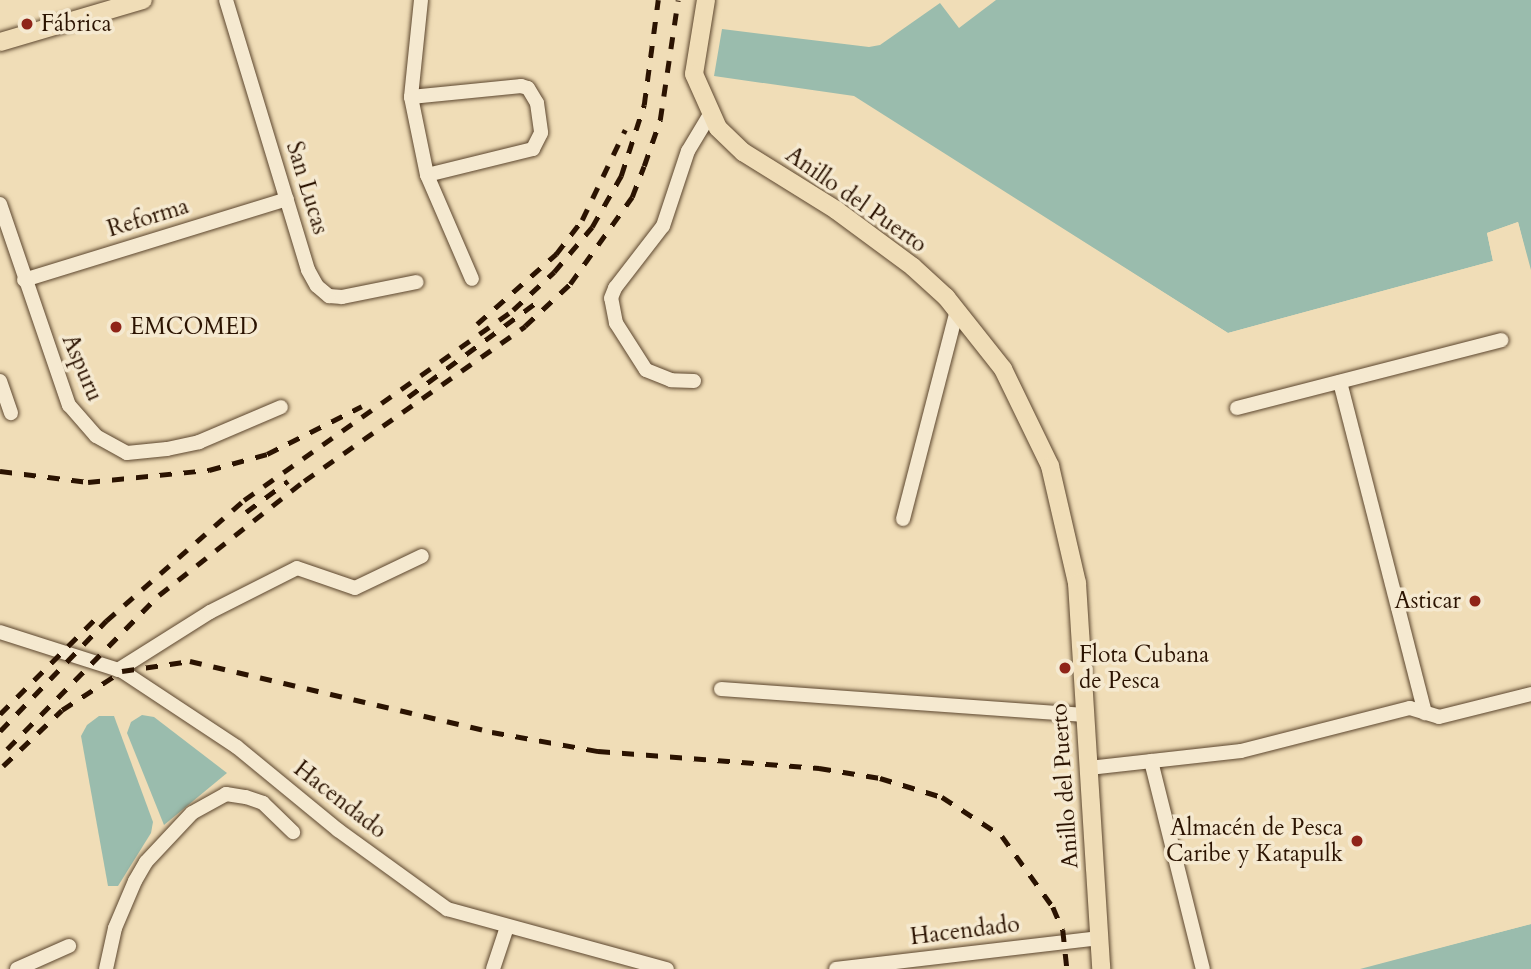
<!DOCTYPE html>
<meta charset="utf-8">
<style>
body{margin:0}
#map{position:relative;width:1531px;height:969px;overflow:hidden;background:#f0ddb7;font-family:Cardo,serif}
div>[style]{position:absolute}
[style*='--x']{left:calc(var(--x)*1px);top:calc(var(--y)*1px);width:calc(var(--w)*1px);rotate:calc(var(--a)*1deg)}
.water>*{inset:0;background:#9abcad}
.pier>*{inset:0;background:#f0ddb7}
.roads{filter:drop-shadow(0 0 2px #5c462e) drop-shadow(0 0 2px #5c462e)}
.minor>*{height:14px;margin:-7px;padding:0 7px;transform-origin:7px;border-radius:7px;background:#f5e9d0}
.major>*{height:18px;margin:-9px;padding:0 9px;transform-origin:9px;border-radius:9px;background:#f0ddb7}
.rail>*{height:4.5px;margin-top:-2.25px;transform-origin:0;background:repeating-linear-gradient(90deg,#2b1301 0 12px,transparent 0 24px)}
.dots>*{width:19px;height:19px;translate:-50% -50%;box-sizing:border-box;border:4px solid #f5e9d0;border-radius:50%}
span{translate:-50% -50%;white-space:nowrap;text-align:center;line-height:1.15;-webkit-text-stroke:7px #f5e9d0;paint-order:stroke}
.poi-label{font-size:23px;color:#2b1301}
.left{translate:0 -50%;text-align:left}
.right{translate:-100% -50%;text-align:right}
.street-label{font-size:23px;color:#2b1301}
</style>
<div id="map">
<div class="water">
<div style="clip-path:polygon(996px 0,1531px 0,1531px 270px,1518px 222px,1487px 233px,1493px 261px,1228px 333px,854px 96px,714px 76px,722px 29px,869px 47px,880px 45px,940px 3px,959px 28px)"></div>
<div style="clip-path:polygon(142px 715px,154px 717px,227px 773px,164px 825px,127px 733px,131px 722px)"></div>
<div style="clip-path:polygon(99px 716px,114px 716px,153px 822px,151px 833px,118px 886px,108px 886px,81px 736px,87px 725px)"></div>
<div style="clip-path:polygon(1531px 924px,1531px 969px,1360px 969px)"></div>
</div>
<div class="pier">
<div style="clip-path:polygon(900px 127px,1228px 333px,1493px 261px,1487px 233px,1518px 222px,1531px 274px,1516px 227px,1491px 235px,1494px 264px,1227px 336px)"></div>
<div style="clip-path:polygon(1531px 920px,1531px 924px,1357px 969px,1359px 966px)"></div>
</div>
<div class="roads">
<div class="minor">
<div style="--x:226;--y:0;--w:282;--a:73.1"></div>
<div style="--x:308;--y:270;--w:18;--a:61"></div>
<div style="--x:317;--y:286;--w:16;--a:40"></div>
<div style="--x:329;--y:296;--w:13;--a:4"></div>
<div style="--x:342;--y:297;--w:76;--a:-11.3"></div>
<div style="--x:421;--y:0;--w:98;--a:95.9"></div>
<div style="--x:411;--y:97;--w:80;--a:78.4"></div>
<div style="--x:427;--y:175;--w:113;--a:66.6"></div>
<div style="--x:411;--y:97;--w:111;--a:-5.7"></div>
<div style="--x:521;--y:86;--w:7;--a:16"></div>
<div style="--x:528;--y:88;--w:17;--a:59"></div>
<div style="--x:537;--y:103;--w:30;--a:82"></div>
<div style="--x:541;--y:133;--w:18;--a:117"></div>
<div style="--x:533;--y:149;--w:109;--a:166.2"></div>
<div style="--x:0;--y:204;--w:213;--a:71.1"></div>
<div style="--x:69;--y:405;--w:41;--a:48.9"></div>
<div style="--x:96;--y:436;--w:35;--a:29"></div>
<div style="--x:127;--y:453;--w:40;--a:-5.7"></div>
<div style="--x:167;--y:449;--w:33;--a:-12"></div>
<div style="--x:199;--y:442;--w:89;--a:-23.1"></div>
<div style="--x:24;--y:280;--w:275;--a:-17.1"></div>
<div style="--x:0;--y:381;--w:34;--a:71"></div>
<div style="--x:694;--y:381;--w:23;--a:-178"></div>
<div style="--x:671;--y:380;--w:27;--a:-158"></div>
<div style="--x:646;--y:370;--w:56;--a:-122.6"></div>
<div style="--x:616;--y:323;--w:25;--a:-101"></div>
<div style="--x:611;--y:298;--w:11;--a:-68"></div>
<div style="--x:615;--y:288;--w:78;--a:-52.3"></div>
<div style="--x:663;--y:226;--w:79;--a:-71.6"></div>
<div style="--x:688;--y:151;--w:41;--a:-59"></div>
<div style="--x:1340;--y:382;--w:342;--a:75.6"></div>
<div style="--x:1237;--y:408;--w:273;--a:-14.4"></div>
<div style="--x:903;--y:519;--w:216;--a:-75.5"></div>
<div style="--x:0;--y:632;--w:128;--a:17.7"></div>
<div style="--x:122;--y:671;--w:138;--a:33.5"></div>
<div style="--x:237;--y:747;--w:131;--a:39.4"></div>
<div style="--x:338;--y:830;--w:135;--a:35.9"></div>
<div style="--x:447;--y:909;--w:228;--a:15.3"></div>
<div style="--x:118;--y:670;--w:109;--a:-32.2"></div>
<div style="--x:210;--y:612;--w:97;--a:-26.8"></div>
<div style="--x:297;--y:568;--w:61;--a:19"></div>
<div style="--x:355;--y:588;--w:74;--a:-25.5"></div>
<div style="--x:721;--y:689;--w:365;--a:4.1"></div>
<div style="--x:1151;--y:761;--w:214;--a:76"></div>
<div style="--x:1089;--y:768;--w:153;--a:-6.4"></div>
<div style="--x:1241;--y:751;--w:174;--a:-14.3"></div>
<div style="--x:1410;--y:708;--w:30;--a:17"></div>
<div style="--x:1439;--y:717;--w:95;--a:-14"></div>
<div style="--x:17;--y:969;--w:57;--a:-23.9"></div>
<div style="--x:106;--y:969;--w:42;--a:-77.6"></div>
<div style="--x:115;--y:928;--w:51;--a:-66.9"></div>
<div style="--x:135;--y:881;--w:22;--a:-60"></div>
<div style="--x:146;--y:862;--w:67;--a:-46.8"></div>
<div style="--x:192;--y:813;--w:39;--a:-29"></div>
<div style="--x:226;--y:794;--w:20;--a:9"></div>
<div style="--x:246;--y:797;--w:18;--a:19"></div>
<div style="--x:263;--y:803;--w:42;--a:44"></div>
<div style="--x:493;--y:969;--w:44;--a:-71.6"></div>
<div style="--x:836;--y:969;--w:265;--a:-6.7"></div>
</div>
<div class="major">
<div style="--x:706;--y:0;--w:75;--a:99.2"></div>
<div style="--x:694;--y:74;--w:59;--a:66"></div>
<div style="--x:718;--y:128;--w:35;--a:44"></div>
<div style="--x:743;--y:152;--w:110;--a:31.9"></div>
<div style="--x:836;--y:210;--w:96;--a:36.5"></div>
<div style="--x:913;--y:267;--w:45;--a:42.3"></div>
<div style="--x:946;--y:297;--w:92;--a:51.6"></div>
<div style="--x:1003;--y:369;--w:108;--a:64.1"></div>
<div style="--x:1050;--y:466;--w:120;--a:77"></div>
<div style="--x:1077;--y:583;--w:387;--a:86.4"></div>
<div style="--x:0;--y:42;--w:149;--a:-16.4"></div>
</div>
</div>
<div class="rail">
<div style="--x:477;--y:324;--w:106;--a:-41.5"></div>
<div style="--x:556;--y:254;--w:43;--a:-52.6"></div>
<div style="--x:582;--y:220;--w:100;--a:-64.5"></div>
<div style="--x:408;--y:397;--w:165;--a:-36.4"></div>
<div style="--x:0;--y:471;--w:89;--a:7.1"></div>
<div style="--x:88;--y:482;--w:122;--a:-5.7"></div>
<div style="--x:209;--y:470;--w:60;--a:-15.4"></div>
<div style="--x:267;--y:454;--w:106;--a:-26.8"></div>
<div style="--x:246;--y:512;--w:52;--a:-36.4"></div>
<div style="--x:0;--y:714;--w:141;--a:-45"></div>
<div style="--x:0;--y:731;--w:153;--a:-46.1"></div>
<div style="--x:106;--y:621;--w:184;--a:-41.2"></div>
<div style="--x:244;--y:500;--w:329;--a:-35.2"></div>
<div style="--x:513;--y:310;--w:56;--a:-42.8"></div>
<div style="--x:554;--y:272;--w:59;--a:-49.8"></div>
<div style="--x:592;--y:227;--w:59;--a:-60.4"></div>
<div style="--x:621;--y:176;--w:75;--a:-72.1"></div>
<div style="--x:644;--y:105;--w:106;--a:-82.4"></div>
<div style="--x:7;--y:749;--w:216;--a:-45.4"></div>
<div style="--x:159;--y:595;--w:184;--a:-38.2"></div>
<div style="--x:304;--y:481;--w:270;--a:-35"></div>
<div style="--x:525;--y:326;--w:62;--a:-43"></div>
<div style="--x:570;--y:284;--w:107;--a:-54.5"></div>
<div style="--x:632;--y:197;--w:33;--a:-69"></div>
<div style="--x:644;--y:166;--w:49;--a:-70.8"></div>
<div style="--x:660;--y:120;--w:121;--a:-81.5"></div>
<div style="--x:3;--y:766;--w:81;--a:-43.5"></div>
<div style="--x:62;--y:710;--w:72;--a:-33"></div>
<div style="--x:122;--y:671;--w:69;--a:-8.4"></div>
<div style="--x:190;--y:661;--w:310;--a:13.2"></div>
<div style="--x:492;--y:732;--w:108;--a:10.2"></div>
<div style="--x:598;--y:751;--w:222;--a:4.4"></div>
<div style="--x:819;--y:768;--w:62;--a:9.3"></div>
<div style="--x:880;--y:778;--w:65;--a:17"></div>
<div style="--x:942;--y:797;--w:72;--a:33"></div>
<div style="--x:1002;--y:836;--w:87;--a:54.3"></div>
<div style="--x:1053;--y:907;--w:25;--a:67"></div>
<div style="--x:1063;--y:930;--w:39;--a:84"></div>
</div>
<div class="dots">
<div style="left:27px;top:24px;background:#8f2418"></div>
<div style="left:116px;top:327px;background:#8f2418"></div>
<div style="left:1475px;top:601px;background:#8f2418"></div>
<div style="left:1065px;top:668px;background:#8f2418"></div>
<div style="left:1357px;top:841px;background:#8f2418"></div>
</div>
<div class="poi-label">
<span class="left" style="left:41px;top:24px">Fábrica</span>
<span class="left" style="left:130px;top:327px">EMCOMED</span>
<span class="right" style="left:1461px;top:601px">Asticar</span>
<span class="left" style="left:1079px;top:668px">Flota Cubana<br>de Pesca</span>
<span class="right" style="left:1343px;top:841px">Almacén de Pesca<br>Caribe y Katapulk</span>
</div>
<div class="street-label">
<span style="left:307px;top:188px;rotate:73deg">San Lucas</span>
<span style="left:856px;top:200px;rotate:35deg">Anillo del Puerto</span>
<span style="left:148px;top:218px;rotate:-17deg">Reforma</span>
<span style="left:82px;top:368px;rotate:67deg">Aspuru</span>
<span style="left:1065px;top:786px;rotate:-94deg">Anillo del Puerto</span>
<span style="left:340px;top:800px;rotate:38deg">Hacendado</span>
<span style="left:965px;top:931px;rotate:-7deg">Hacendado</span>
</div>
</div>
